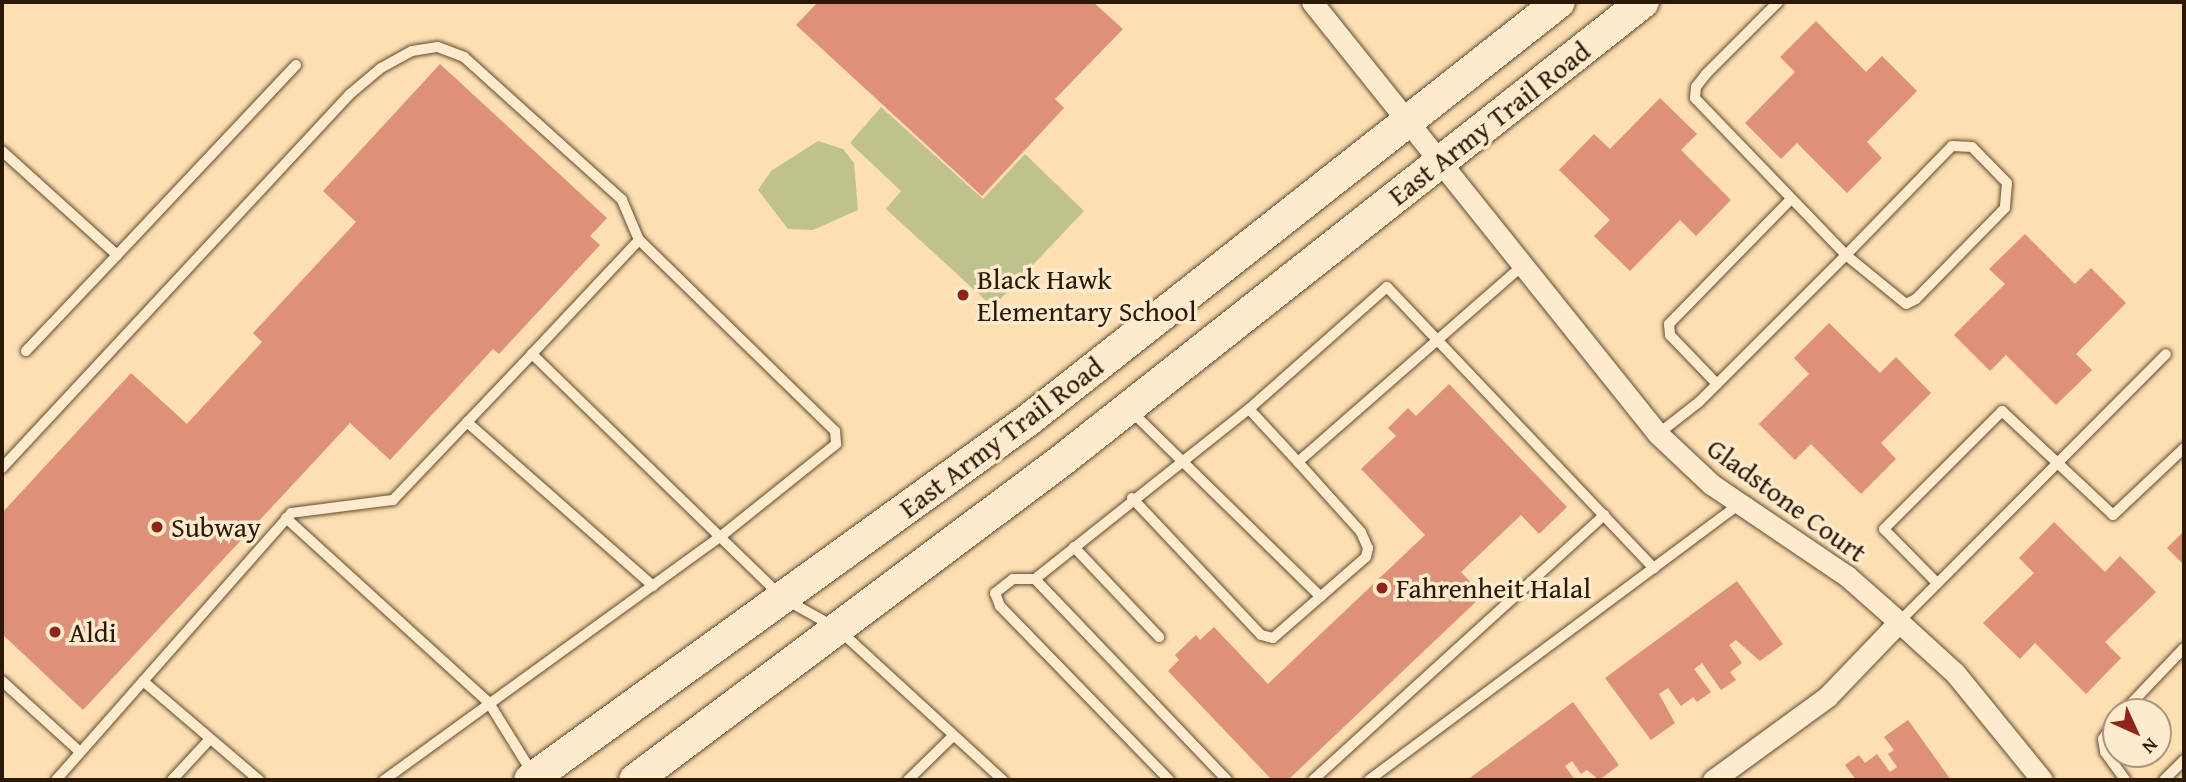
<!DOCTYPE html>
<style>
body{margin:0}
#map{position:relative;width:2186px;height:782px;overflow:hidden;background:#fedfb1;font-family:"Gentium Book Plus",serif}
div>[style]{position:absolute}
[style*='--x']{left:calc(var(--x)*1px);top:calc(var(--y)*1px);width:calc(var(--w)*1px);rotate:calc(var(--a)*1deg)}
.green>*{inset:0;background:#bfc28c}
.building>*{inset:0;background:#de9078}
.roads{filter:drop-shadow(0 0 2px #604a33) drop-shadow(0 0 2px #604a33)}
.lane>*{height:10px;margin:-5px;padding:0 5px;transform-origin:5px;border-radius:5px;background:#feeacc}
.street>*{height:21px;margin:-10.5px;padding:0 10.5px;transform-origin:10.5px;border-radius:10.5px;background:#feeacc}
.secondary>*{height:32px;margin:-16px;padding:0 16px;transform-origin:16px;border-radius:16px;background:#feeacc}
.dots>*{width:19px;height:19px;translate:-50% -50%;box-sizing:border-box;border:4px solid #feeacc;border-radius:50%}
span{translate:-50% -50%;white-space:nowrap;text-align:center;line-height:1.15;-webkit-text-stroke:7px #feeacc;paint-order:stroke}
.street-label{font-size:28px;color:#2c1809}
.poi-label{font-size:28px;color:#2c1809}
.left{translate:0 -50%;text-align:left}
.frame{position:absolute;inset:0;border:4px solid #2c1809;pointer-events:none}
.north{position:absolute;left:2102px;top:698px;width:70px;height:70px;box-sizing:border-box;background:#feeacc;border:2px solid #aa967e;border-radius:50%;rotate:135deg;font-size:19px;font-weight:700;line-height:28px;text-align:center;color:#2c1809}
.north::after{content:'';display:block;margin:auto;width:24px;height:32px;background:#8f2418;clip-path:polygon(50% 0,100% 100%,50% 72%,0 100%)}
</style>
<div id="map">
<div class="green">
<div style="clip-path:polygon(881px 107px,983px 199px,1025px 154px,1084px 211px,993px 307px,886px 209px,901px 191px,850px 143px)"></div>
<div style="clip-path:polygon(818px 141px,843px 149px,854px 163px,858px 210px,813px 230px,788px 229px,758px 190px,771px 171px)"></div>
</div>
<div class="building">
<div style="clip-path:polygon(818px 2px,1093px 2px,1123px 29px,1055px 99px,1064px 108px,982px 196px,796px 25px)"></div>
<div style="clip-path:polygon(1816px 21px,1866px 72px,1882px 56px,1917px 91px,1867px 142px,1882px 158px,1847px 193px,1797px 143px,1781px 159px,1745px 123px,1795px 72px,1780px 57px)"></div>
<div style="clip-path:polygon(440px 64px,607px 218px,590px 236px,600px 245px,499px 354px,493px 349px,390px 460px,350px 423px,83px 710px,2px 634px,2px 513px,131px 373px,187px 424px,262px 342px,253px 333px,356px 222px,323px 191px)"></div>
<div style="clip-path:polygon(1660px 98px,1697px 134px,1681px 150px,1731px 200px,1696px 236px,1680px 220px,1630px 271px,1594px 236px,1610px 220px,1559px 170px,1594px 134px,1610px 149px)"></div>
<div style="clip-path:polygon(2025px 234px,2075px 284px,2091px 268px,2126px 303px,2076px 354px,2092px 370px,2056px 405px,2006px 355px,1990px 371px,1954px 335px,2005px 284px,1989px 269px)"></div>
<div style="clip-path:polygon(1829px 323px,1880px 373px,1896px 357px,1931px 393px,1881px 443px,1896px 459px,1861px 494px,1811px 444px,1795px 460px,1759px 424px,1809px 374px,1794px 358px)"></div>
<div style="clip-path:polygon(1449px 384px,1567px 507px,1539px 534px,1521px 515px,1461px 572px,1483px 595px,1288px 780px,1272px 780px,1168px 671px,1179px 660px,1175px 655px,1196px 635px,1200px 640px,1214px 627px,1268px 684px,1425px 535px,1361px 469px,1396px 436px,1388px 428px,1408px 408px,1416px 416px)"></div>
<div style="clip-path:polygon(2054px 522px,2105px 572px,2120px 556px,2156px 592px,2105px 642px,2121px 658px,2086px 694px,2035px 643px,2020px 659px,1983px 623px,2034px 573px,2019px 558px)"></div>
<div style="clip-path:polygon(2184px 531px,2184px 565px,2167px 548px)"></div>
<div style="clip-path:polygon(1737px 581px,1783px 644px,1760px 661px,1736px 640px,1729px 645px,1742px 663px,1730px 672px,1736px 680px,1721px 690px,1702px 663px,1694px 669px,1711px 692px,1697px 702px,1693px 697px,1681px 706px,1668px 688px,1659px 694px,1675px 723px,1651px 740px,1605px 678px)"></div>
<div style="clip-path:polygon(1573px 702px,1619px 765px,1599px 780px,1587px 770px,1581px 774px,1572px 761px,1565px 766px,1575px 780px,1467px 780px)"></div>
<div style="clip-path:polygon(1908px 720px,1951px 780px,1856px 780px,1845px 765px,1859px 755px,1865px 763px,1877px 754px,1890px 772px,1897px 767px,1888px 754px,1894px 750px,1884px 737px)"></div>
</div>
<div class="roads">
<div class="lane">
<div style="--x:2;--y:151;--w:155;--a:42.1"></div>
<div style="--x:117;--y:255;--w:261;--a:-46.7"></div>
<div style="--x:26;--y:351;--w:132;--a:-46.5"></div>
<div style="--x:1717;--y:384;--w:68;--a:-133.8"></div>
<div style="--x:1670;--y:335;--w:11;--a:-95"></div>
<div style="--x:1669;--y:324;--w:173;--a:-45.7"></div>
<div style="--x:1249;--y:409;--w:72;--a:47.2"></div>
<div style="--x:1298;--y:462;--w:300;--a:-41.2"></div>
<div style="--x:1130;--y:410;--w:267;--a:44.4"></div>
<div style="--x:467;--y:422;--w:248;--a:41.4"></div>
<div style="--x:1658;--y:434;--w:52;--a:-38"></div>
<div style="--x:1699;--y:402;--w:208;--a:-45"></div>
<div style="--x:1846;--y:255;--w:152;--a:-45.8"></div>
<div style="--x:1952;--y:146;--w:20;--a:3"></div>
<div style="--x:1972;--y:147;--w:50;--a:45.8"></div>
<div style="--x:2007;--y:183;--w:25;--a:95"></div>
<div style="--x:2005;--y:208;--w:127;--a:134.4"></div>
<div style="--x:1916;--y:299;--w:11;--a:153"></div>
<div style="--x:1906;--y:304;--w:77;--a:-140.8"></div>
<div style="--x:1846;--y:255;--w:218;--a:-133.9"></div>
<div style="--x:1695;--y:98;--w:11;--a:-85"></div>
<div style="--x:1696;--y:87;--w:16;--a:-52"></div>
<div style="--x:1706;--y:74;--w:102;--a:-45"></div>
<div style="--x:2;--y:468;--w:511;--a:-47.06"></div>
<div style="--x:350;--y:94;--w:40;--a:-40"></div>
<div style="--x:381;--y:68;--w:35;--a:-29"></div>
<div style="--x:412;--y:51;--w:26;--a:-9"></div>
<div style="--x:438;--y:47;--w:28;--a:21"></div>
<div style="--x:464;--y:57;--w:213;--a:42.1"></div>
<div style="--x:622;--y:200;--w:43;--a:67"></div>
<div style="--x:1132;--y:498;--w:188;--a:46.7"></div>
<div style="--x:1261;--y:635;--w:12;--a:14"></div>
<div style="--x:1273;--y:638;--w:123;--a:-41.1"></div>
<div style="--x:1366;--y:557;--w:9;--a:-77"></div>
<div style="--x:1368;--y:548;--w:17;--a:-114"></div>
<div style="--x:1361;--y:532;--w:94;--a:-132"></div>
<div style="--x:286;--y:518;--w:275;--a:42.3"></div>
<div style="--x:489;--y:703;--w:84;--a:58.2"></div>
<div style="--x:1074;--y:547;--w:124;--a:46.6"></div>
<div style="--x:1035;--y:579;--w:22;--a:180"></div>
<div style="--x:1013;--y:579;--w:23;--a:142"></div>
<div style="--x:995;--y:593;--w:14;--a:69"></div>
<div style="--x:1000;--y:606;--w:243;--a:45.8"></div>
<div style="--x:1936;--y:582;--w:74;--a:-134.5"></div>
<div style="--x:1884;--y:529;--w:167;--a:-45"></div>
<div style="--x:2002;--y:411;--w:152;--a:43.1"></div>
<div style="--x:2113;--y:515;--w:98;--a:-43.3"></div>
<div style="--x:1899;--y:622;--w:378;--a:-45.1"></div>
<div style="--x:2;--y:681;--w:105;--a:42.3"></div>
<div style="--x:143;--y:681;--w:153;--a:40.5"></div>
<div style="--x:2123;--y:712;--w:88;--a:-46.4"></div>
<div style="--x:2116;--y:719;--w:24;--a:123"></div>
<div style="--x:2103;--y:739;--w:13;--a:81"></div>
<div style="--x:2105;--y:752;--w:34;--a:54"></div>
<div style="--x:56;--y:780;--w:356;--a:-48.6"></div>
<div style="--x:291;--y:513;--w:103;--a:-7.3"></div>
<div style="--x:393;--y:500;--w:202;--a:-46.4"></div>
<div style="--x:532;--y:354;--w:350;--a:44.2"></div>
<div style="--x:783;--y:598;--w:63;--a:29.4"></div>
<div style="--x:838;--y:629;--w:224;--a:42.5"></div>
<div style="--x:172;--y:780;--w:56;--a:-47.2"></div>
<div style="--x:384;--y:780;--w:415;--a:-35.9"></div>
<div style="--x:720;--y:537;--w:149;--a:-38.7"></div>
<div style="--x:836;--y:444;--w:13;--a:-94"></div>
<div style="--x:835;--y:431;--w:274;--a:-135.7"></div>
<div style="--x:639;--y:240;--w:156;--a:133.2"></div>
<div style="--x:908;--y:780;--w:62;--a:-44.3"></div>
<div style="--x:1227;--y:780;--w:278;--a:-133.7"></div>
<div style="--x:1035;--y:579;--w:273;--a:-38.5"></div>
<div style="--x:1249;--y:409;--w:184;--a:-41.5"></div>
<div style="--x:1387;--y:287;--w:388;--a:46.5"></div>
<div style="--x:1313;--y:780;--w:394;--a:-42.3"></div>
<div style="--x:1369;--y:780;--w:462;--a:-36.7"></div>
<div style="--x:2164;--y:780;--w:28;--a:-45"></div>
</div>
<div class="street">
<div style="--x:1312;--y:2;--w:553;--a:51.31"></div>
<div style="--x:1658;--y:434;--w:73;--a:43.3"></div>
<div style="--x:1711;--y:484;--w:164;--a:34.1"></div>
<div style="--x:1847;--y:576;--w:69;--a:41.5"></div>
<div style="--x:1899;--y:622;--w:76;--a:42.3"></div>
<div style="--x:1955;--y:673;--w:138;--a:50.9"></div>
<div style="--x:1713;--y:780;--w:142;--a:-36.1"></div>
<div style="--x:1828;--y:696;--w:103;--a:-46.2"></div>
</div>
<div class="secondary">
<div style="--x:530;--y:780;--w:613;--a:-35.84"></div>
<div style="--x:1027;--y:421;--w:677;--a:-38.22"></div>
<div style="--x:635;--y:780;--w:532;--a:-36.83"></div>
<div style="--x:1061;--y:461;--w:741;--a:-38.26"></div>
</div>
</div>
<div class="dots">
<div style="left:963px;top:295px;background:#8f2418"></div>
<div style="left:157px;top:527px;background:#8f2418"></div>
<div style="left:1382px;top:588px;background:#8f2418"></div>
<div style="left:55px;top:632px;background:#8f2418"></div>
</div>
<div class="street-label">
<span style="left:1489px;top:123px;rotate:-38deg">East Army Trail Road</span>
<span style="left:1001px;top:437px;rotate:-37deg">East Army Trail Road</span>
<span style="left:1787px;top:500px;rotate:36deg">Gladstone Court</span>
</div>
<div class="poi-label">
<span class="left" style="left:977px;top:295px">Black Hawk<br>Elementary School</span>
<span class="left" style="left:171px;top:527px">Subway</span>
<span class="left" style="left:1396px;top:588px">Fahrenheit Halal</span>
<span class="left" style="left:69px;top:632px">Aldi</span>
</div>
<div class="frame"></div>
<div class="north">N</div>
</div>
